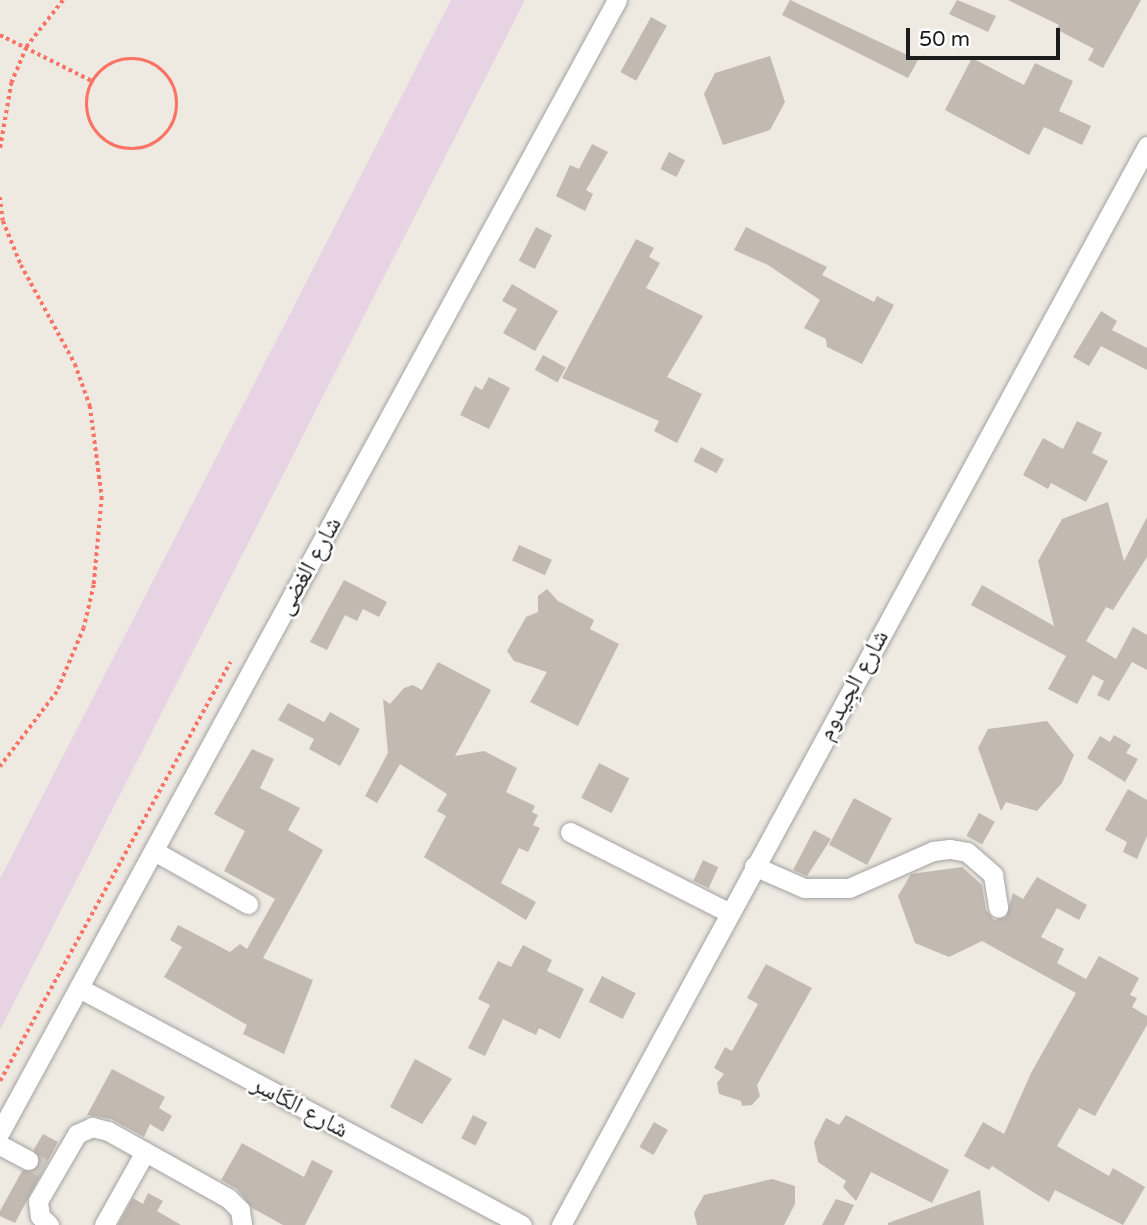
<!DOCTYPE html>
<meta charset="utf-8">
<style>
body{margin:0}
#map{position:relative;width:1147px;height:1225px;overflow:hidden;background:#eee9e1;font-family:"Varela Round","Noto Naskh Arabic",sans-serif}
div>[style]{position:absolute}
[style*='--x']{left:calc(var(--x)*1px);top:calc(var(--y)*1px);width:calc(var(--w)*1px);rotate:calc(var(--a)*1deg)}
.industrial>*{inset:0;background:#e7d3e3}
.building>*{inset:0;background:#c2b9b1;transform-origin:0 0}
.minor-tunnel>*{height:19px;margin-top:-9.5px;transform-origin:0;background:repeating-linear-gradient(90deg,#cecac3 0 19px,transparent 0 29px)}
.path>*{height:3.5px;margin-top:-1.75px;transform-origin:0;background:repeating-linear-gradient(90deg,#fa7365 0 3.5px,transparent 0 7px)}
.path>.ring{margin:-1.75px;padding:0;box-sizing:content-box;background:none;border:3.5px solid #fa7365;border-radius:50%}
.roads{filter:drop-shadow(0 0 2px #a3a3a3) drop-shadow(0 0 2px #a3a3a3)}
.minor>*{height:19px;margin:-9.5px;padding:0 9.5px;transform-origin:9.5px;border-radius:9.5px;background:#fff}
span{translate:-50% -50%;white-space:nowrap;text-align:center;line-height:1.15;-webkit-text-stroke:5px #fff;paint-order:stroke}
.street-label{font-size:24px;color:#1c1c1c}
.scale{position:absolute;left:906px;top:28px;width:154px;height:32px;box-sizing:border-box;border:4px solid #1c1c1c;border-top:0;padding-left:9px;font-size:21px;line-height:24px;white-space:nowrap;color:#1c1c1c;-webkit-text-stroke:5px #fff;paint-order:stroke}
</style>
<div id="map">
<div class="industrial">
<div style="clip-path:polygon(451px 0,525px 0,0 1030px,0 879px)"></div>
</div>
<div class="building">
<div style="clip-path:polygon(790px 0,918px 60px,908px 78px,782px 15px)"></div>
<div style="clip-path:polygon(957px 0,996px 16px,988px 32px,949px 14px)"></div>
<div style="clip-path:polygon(1008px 0,1141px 0,1103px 68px,1088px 60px,1094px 49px,1056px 29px,1059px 25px)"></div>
<div style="left:651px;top:17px;width:18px;height:63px;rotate:29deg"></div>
<div style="clip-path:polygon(770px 56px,785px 102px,770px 130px,723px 145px,704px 94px,715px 73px)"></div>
<div style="clip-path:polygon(972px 58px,1024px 85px,1035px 63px,1073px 81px,1059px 111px,1091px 126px,1082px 145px,1044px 127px,1029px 155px,945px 110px)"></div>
<div style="clip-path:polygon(592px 144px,608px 152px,586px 190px,593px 194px,585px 211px,556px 196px,570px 165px,579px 169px)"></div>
<div style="left:669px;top:152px;width:18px;height:19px;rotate:27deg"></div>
<div style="left:536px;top:227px;width:18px;height:38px;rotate:27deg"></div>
<div style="clip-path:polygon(746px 227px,827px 267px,822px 275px,874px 302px,877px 296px,894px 305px,862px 364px,827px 347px,826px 339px,804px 328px,820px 300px,768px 265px,734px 250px)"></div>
<div style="clip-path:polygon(636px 239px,654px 248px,649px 257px,660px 263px,646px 288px,703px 316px,667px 377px,702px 394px,677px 443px,654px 431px,659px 421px,562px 378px)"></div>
<div style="clip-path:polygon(512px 284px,558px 311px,535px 351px,503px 333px,517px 309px,502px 301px)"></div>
<div style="clip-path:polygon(1101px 311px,1117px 321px,1112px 330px,1147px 348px,1147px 370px,1101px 346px,1089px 366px,1073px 357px)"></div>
<div style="left:543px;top:355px;width:26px;height:17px;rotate:29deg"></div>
<div style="clip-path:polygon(489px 377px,510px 388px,489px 429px,460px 415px,475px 386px,482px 390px)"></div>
<div style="clip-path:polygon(1077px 421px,1102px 433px,1092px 453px,1108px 461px,1086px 502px,1051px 483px,1048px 489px,1023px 475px,1043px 438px,1063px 449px)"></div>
<div style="left:701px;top:447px;width:26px;height:16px;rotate:28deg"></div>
<div style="clip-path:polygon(1108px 502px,1124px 561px,1147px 517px,1147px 557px,1113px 610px,1106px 607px,1086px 641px,1116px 659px,1133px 627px,1147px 635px,1147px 670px,1132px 662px,1109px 701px,1097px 695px,1104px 681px,1093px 675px,1077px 704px,1048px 689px,1066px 656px,971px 605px,982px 585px,1054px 626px,1038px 561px,1062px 519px)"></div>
<div style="left:519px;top:545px;width:36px;height:17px;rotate:24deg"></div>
<div style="clip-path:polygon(344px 580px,387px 602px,379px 617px,363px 609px,357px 621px,345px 615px,327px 650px,310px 642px)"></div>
<div style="clip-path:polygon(547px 589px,558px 601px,594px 620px,590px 629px,619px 644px,578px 726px,530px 702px,547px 672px,514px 661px,507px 651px,526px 617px,538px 612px,538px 596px)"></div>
<div style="clip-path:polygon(438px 662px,491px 690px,455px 756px,484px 751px,517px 768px,506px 792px,535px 806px,532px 812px,538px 815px,533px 825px,540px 828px,528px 852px,519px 848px,501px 883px,536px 902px,526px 920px,424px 857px,446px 816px,437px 811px,447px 794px,400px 764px,377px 803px,365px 796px,388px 753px,383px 699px,390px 704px,404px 688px,413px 685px,422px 690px)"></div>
<div style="clip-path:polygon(288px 703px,324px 722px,330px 712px,360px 729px,340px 766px,309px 749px,314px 739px,278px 720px)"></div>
<div style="clip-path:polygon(1047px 721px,1074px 755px,1062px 783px,1037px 811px,1006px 802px,1001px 811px,978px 748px,988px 729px)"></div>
<div style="clip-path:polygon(1114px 735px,1131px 745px,1126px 753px,1138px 759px,1125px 782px,1087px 758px,1100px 736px,1110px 742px)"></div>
<div style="clip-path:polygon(252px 749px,274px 759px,260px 788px,300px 808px,288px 830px,323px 850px,263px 958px,313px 980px,284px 1054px,243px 1034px,247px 1025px,164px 977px,182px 947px,170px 940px,178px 925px,230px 952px,240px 944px,247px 949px,275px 899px,224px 871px,245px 831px,214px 814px)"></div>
<div style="left:599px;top:763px;width:34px;height:39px;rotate:27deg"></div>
<div style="clip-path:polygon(1128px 789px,1147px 800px,1147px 836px,1137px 859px,1123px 852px,1127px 842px,1105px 830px)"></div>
<div style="left:854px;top:798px;width:43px;height:53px;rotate:28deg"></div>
<div style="left:979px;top:813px;width:18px;height:26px;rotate:29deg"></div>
<div style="clip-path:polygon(814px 830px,831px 839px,807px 876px,793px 870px)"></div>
<div style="left:703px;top:860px;width:17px;height:23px;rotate:25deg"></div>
<div style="clip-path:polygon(962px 867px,982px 885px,986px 910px,994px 920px,1006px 917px,1013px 893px,1023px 899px,1037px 877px,1087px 905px,1079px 920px,1057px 908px,1041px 937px,1064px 949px,1057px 963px,1086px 979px,1099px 956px,1139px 978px,1130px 995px,1137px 998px,1132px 1007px,1147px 1016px,1147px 1025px,1095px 1116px,1079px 1108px,1057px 1146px,1109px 1176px,1113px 1168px,1145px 1187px,1123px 1225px,1055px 1190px,1049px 1202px,992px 1166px,989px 1170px,964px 1156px,983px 1122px,1004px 1134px,1031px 1073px,1076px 993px,982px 941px,949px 957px,915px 943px,898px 896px,911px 874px)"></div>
<div style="clip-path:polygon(523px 945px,552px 960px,547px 971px,584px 989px,560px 1039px,539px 1028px,536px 1035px,503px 1019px,485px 1056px,468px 1048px,490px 1005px,478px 999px,498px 961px,511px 967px)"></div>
<div style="clip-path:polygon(766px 964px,812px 988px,757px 1085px,760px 1096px,752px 1105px,742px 1106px,741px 1101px,719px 1094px,717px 1083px,724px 1074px,714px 1068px,725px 1047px,732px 1051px,758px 1004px,747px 998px)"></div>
<div style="left:602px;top:976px;width:38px;height:29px;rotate:27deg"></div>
<div style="clip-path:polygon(415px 1059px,452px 1079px,422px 1124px,390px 1107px)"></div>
<div style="clip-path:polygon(112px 1069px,165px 1097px,159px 1108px,172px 1116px,163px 1132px,150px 1124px,144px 1137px,111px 1119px,87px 1115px)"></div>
<div style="left:473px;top:1115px;width:16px;height:26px;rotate:27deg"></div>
<div style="clip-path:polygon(846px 1115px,949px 1170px,932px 1203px,871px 1172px,856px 1201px,843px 1187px,846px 1181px,818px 1162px,814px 1142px,826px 1118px,839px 1125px)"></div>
<div style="left:654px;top:1122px;width:16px;height:29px;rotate:30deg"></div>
<div style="clip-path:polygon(43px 1134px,58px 1142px,15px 1223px,0 1216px,0 1211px,22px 1171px,38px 1166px,34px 1149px)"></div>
<div style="clip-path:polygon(242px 1143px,304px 1177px,312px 1160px,333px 1171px,305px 1225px,283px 1225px,252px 1208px,237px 1189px,221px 1180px)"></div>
<div style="clip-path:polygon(772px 1179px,795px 1186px,795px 1204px,784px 1225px,697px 1225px,694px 1213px,704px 1195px)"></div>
<div style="clip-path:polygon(980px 1190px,984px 1225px,888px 1225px,888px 1223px)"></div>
<div style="clip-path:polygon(148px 1193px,163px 1201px,157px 1211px,181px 1225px,118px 1225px,133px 1198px,143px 1204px)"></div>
<div style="clip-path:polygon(836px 1199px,854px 1205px,844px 1225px,822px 1225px)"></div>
</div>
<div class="minor-tunnel">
<div style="--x:28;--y:1160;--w:18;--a:27"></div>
</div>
<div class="path">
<div style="--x:0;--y:35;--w:103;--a:26.6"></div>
<div class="ring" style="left:87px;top:59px;width:86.5px;height:86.5px"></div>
<div style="--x:0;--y:148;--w:66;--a:-80.4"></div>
<div style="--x:11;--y:83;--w:39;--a:-67"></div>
<div style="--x:26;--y:47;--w:60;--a:-51.8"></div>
<div style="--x:0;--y:197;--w:24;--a:83"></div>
<div style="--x:3;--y:221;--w:48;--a:67.8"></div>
<div style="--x:21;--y:265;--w:113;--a:61.4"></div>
<div style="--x:75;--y:364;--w:45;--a:70.3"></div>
<div style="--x:90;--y:406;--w:92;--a:82.5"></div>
<div style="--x:102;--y:497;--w:88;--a:95.2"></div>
<div style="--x:94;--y:585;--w:44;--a:103.1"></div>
<div style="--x:84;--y:628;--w:69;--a:112.9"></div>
<div style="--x:57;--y:692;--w:94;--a:127.2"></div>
<div style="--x:0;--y:1081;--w:478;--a:-61.2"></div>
</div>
<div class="roads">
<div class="minor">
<div style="--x:570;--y:832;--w:177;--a:26.9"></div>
<div style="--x:154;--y:851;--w:108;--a:29.4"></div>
<div style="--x:754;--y:866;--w:55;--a:23.7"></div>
<div style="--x:804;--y:888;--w:45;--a:0"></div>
<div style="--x:849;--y:888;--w:92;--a:-23.8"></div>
<div style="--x:933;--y:851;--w:17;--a:-7"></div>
<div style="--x:950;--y:849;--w:17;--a:10"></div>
<div style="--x:967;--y:852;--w:35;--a:41"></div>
<div style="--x:993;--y:875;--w:33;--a:81"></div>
<div style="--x:79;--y:988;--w:502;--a:28.15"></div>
<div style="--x:0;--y:1132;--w:1289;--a:-61.41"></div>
<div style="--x:0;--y:1145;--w:32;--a:28"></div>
<div style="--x:49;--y:1225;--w:13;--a:-135"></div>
<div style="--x:40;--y:1216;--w:15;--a:-98"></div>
<div style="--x:38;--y:1201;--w:78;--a:-59.8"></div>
<div style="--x:77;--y:1134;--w:17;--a:-25"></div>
<div style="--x:92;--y:1127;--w:16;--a:14"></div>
<div style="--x:108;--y:1131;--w:137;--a:29.2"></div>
<div style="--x:228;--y:1198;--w:17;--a:45"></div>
<div style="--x:240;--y:1210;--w:15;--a:82"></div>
<div style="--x:104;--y:1225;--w:84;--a:-60.7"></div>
<div style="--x:561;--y:1225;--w:1228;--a:-61.49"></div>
</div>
</div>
<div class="street-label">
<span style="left:309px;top:566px;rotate:-61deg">شارع الغضى</span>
<span style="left:853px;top:685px;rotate:-61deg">شارع الجِيدوم</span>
<span style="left:300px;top:1107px;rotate:28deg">شارع الكَاسِر</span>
</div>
<div class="scale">50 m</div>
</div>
